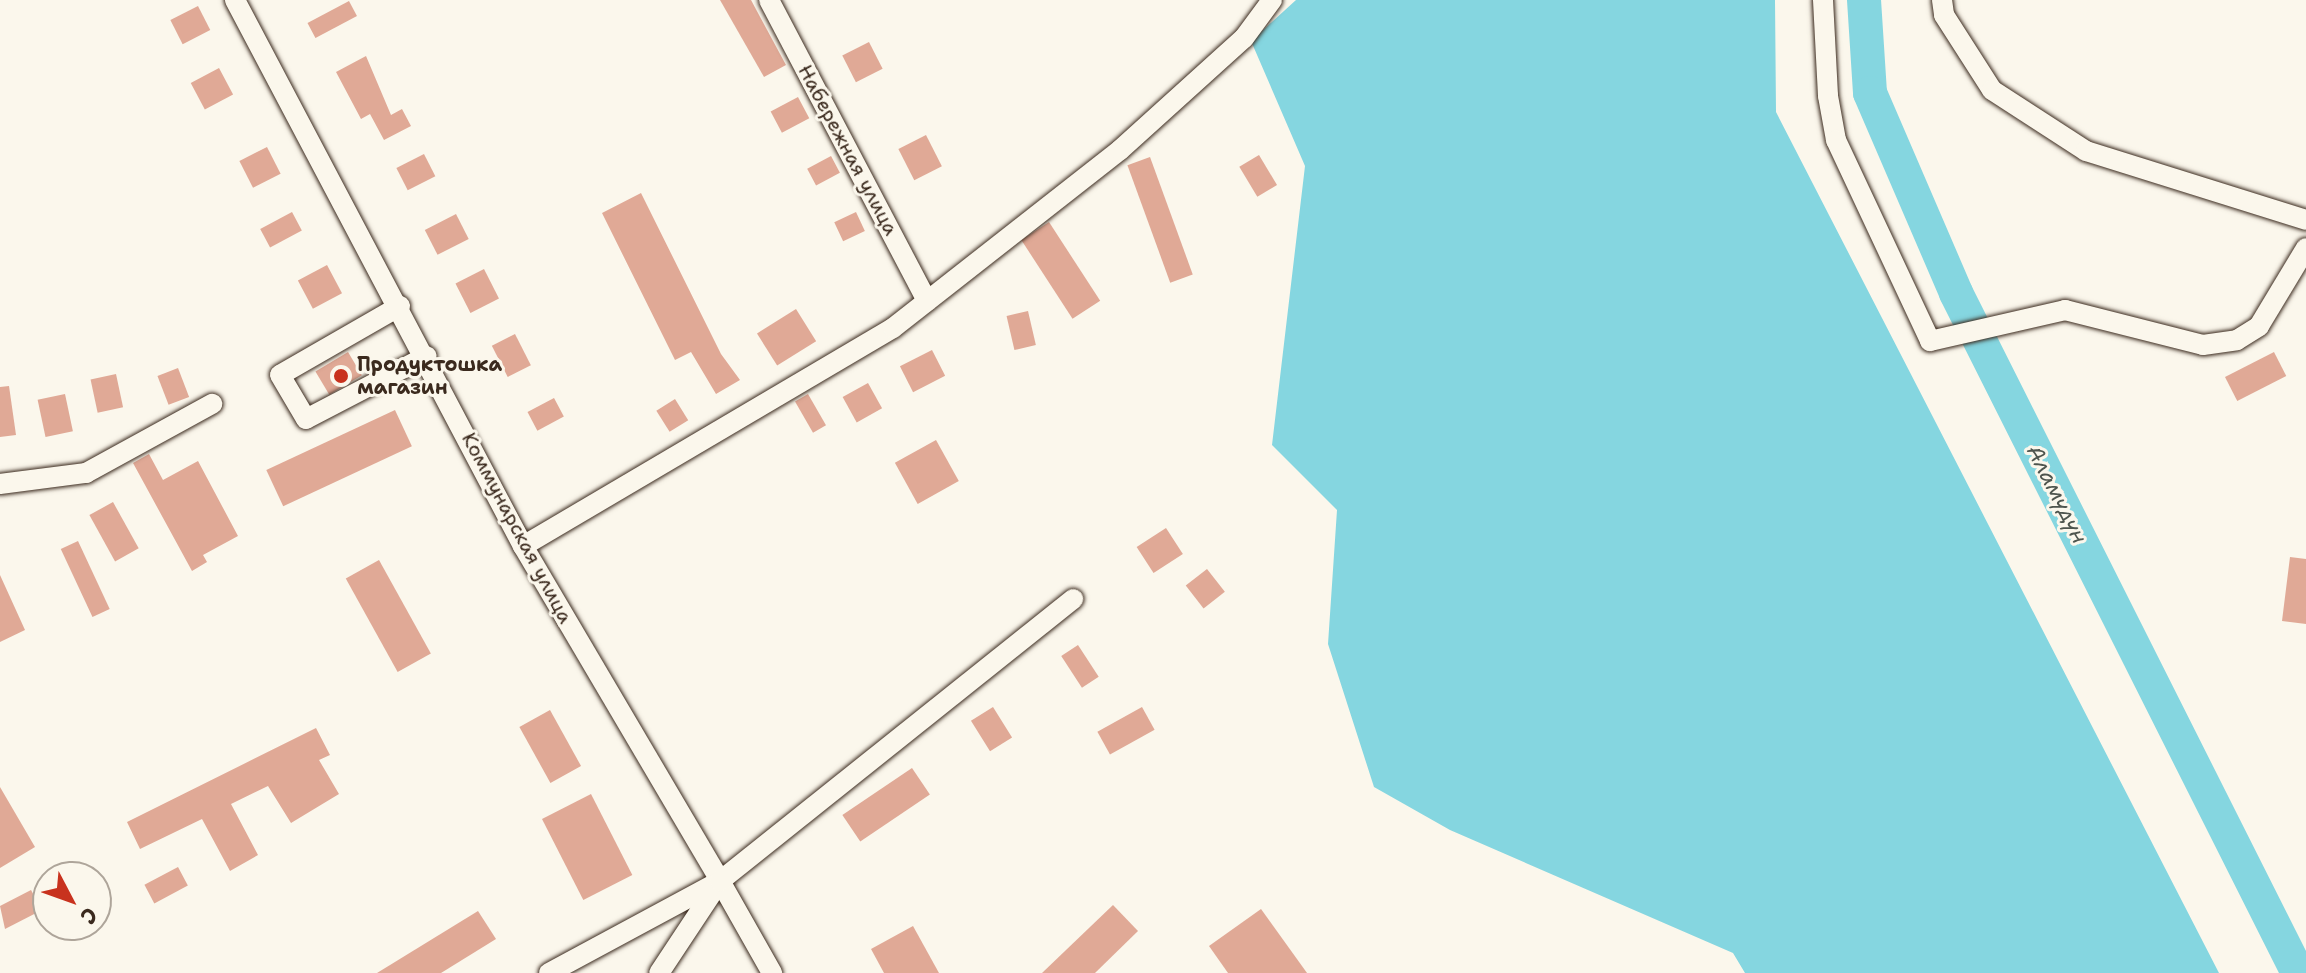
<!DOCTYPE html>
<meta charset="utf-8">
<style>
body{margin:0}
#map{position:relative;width:2306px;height:973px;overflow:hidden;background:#fbf7ec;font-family:"Shantell Sans",sans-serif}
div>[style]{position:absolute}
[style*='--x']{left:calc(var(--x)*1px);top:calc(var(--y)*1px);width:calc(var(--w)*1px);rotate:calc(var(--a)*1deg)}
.water>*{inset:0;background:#85d6e0}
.river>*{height:34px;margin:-17px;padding:0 17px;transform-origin:17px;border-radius:17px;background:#85d6e0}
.building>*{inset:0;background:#e0a996;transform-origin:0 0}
.roads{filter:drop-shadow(0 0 2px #3b2a1e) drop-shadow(0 0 2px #3b2a1e)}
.minor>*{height:20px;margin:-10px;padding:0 10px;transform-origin:10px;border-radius:10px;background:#fbf7ec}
.dots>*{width:22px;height:22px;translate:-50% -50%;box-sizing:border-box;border:4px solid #fbf7ec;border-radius:50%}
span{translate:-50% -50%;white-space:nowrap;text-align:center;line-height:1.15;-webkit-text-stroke:6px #fbf7ec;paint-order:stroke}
.street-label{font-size:20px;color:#3b2a1e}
.poi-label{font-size:20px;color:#3b2a1e;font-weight:700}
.left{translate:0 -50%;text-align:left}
.water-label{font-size:22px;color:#4e554e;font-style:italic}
.north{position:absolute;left:32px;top:861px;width:80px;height:80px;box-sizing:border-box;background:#fbf7ec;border:2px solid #aea59a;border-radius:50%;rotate:131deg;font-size:22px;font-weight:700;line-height:32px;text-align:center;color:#3b2a1e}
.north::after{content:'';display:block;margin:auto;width:28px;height:36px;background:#c8321e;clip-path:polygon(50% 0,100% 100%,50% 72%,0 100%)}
</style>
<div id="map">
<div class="water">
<div style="clip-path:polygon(1296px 0,1775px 0,1776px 112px,2219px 973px,1745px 973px,1733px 953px,1450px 830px,1374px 787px,1328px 644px,1337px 510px,1272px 445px,1305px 166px,1251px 41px)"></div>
</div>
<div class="river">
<div style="--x:1864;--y:0;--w:93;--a:86.3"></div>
<div style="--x:1870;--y:93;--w:218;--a:66.7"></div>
<div style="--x:1956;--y:293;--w:761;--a:63.3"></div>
</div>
<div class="building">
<div style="clip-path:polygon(720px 0,751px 0,786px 65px,764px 77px)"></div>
<div style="left:349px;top:1px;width:17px;height:47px;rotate:62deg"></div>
<div style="left:198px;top:6px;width:27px;height:31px;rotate:63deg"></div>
<div style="left:869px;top:42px;width:30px;height:30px;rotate:63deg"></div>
<div style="clip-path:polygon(366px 56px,391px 115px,402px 109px,411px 126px,384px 140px,370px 114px,361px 119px,336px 72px)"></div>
<div style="left:219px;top:68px;width:30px;height:32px;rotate:62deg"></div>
<div style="left:798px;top:97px;width:24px;height:31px;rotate:62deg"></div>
<div style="left:926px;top:135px;width:35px;height:31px;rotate:63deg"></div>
<div style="left:267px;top:147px;width:30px;height:31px;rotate:63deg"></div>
<div style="left:424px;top:154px;width:25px;height:31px;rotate:63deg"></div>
<div style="left:1259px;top:155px;width:35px;height:23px;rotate:59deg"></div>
<div style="left:831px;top:156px;width:19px;height:27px;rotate:62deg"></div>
<div style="left:1150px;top:157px;width:125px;height:24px;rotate:70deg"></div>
<div style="clip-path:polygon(641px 193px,721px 354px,740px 380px,716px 394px,691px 352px,675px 360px,602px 213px)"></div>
<div style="left:292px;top:212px;width:21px;height:36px;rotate:62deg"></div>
<div style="left:856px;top:212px;width:21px;height:24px;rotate:65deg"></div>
<div style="left:456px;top:214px;width:28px;height:35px;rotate:63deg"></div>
<div style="left:1049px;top:222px;width:94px;height:33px;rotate:57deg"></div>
<div style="left:327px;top:265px;width:32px;height:33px;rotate:62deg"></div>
<div style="left:484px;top:269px;width:33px;height:32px;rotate:63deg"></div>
<div style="left:796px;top:309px;width:38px;height:46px;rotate:58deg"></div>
<div style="left:1028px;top:311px;width:35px;height:22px;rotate:77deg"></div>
<div style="left:515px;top:334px;width:35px;height:26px;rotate:63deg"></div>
<div style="left:932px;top:350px;width:29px;height:36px;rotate:63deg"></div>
<div style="left:348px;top:352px;width:27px;height:38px;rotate:59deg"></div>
<div style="left:2274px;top:352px;width:27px;height:55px;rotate:63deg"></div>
<div style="left:178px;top:368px;width:31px;height:22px;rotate:69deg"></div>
<div style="left:116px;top:374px;width:34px;height:26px;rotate:78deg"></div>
<div style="left:868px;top:383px;width:29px;height:29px;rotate:61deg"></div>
<div style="clip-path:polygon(9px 386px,16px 435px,0 437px,0 387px)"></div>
<div style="left:65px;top:394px;width:38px;height:28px;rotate:78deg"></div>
<div style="left:808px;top:394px;width:36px;height:15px;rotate:60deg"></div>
<div style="left:554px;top:398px;width:21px;height:30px;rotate:62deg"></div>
<div style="left:675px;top:399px;width:25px;height:22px;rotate:58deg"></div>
<div style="left:395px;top:410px;width:40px;height:142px;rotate:65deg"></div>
<div style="left:936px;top:440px;width:47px;height:47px;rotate:61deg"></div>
<div style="clip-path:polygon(149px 454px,163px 480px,198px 461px,238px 536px,203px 555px,207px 562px,192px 571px,133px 463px)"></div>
<div style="left:113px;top:502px;width:53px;height:27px;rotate:61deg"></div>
<div style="left:1166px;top:528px;width:31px;height:35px;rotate:57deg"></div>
<div style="left:78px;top:541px;width:75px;height:19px;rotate:65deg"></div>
<div style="clip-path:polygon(2290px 557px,2306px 559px,2306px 624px,2282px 621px)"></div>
<div style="left:379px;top:560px;width:107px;height:38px;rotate:61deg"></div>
<div style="left:1207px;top:569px;width:29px;height:27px;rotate:52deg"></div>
<div style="clip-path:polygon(0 575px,25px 630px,0 642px)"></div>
<div style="left:1078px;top:645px;width:38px;height:20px;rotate:57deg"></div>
<div style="left:993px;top:707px;width:36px;height:26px;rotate:58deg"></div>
<div style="left:1142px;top:707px;width:26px;height:51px;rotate:61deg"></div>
<div style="left:550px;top:710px;width:64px;height:35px;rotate:61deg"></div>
<div style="clip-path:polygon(316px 728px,330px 755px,319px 760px,339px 794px,291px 823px,268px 786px,231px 804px,258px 855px,230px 871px,202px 819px,140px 849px,127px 822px)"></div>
<div style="left:912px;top:768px;width:32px;height:84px;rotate:56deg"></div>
<div style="clip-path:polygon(0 787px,35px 847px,0 868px)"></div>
<div style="left:591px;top:794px;width:91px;height:55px;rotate:63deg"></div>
<div style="left:178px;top:867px;width:21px;height:38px;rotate:62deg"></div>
<div style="clip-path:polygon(31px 890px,42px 910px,5px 929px,0 906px)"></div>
<div style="clip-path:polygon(1113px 905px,1138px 931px,1095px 973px,1042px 973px)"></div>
<div style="clip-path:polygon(1261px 909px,1307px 973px,1228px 973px,1209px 946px)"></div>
<div style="clip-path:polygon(478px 911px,496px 939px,441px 973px,377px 973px)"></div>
<div style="clip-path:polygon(913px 926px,939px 973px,884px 973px,871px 949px)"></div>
</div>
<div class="roads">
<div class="minor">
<div style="--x:235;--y:0;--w:617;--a:62.19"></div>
<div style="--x:523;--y:546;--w:389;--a:59.5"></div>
<div style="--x:720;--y:881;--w:110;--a:123.5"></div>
<div style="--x:769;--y:0;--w:340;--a:62.3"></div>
<div style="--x:1823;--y:0;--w:96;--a:87"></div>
<div style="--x:1828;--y:96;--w:45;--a:79.7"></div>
<div style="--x:1836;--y:140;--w:222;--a:64.9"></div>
<div style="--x:1930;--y:341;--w:139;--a:-12.9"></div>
<div style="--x:2065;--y:310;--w:142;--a:14.2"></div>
<div style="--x:2203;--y:345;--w:34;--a:-8"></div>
<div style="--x:2237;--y:340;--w:26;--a:-32"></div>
<div style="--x:2259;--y:326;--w:91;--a:-58.9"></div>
<div style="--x:1942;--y:0;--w:15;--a:82"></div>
<div style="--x:1944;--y:15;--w:89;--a:57.4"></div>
<div style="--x:1992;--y:90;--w:112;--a:33"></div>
<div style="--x:2086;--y:151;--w:231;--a:17.4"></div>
<div style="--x:400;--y:306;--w:138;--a:150.1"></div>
<div style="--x:280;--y:375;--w:51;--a:59.4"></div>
<div style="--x:306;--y:419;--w:136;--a:-27.5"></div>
<div style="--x:0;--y:484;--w:87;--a:-7.3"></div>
<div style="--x:86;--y:473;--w:144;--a:-28.7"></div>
<div style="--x:523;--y:546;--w:429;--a:-30.5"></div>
<div style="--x:893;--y:328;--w:288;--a:-38.1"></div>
<div style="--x:1120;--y:150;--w:167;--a:-42.1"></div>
<div style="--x:1244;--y:38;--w:47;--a:-53.6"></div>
<div style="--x:720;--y:881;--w:106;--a:60.5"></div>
<div style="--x:549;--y:973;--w:194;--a:-28.3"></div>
<div style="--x:720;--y:881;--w:452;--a:-38.6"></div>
</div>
</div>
<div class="dots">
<div style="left:341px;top:376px;background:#c8321e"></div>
</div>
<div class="street-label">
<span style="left:848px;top:150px;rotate:62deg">Набережная улица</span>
<span style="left:517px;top:528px;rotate:62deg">Коммунарская улица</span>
</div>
<div class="poi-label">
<span class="left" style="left:357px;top:376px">Продуктошка<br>магазин</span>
</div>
<div class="water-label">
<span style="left:2057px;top:494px;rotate:63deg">Аламүдүн</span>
</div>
<div class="north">С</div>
</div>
